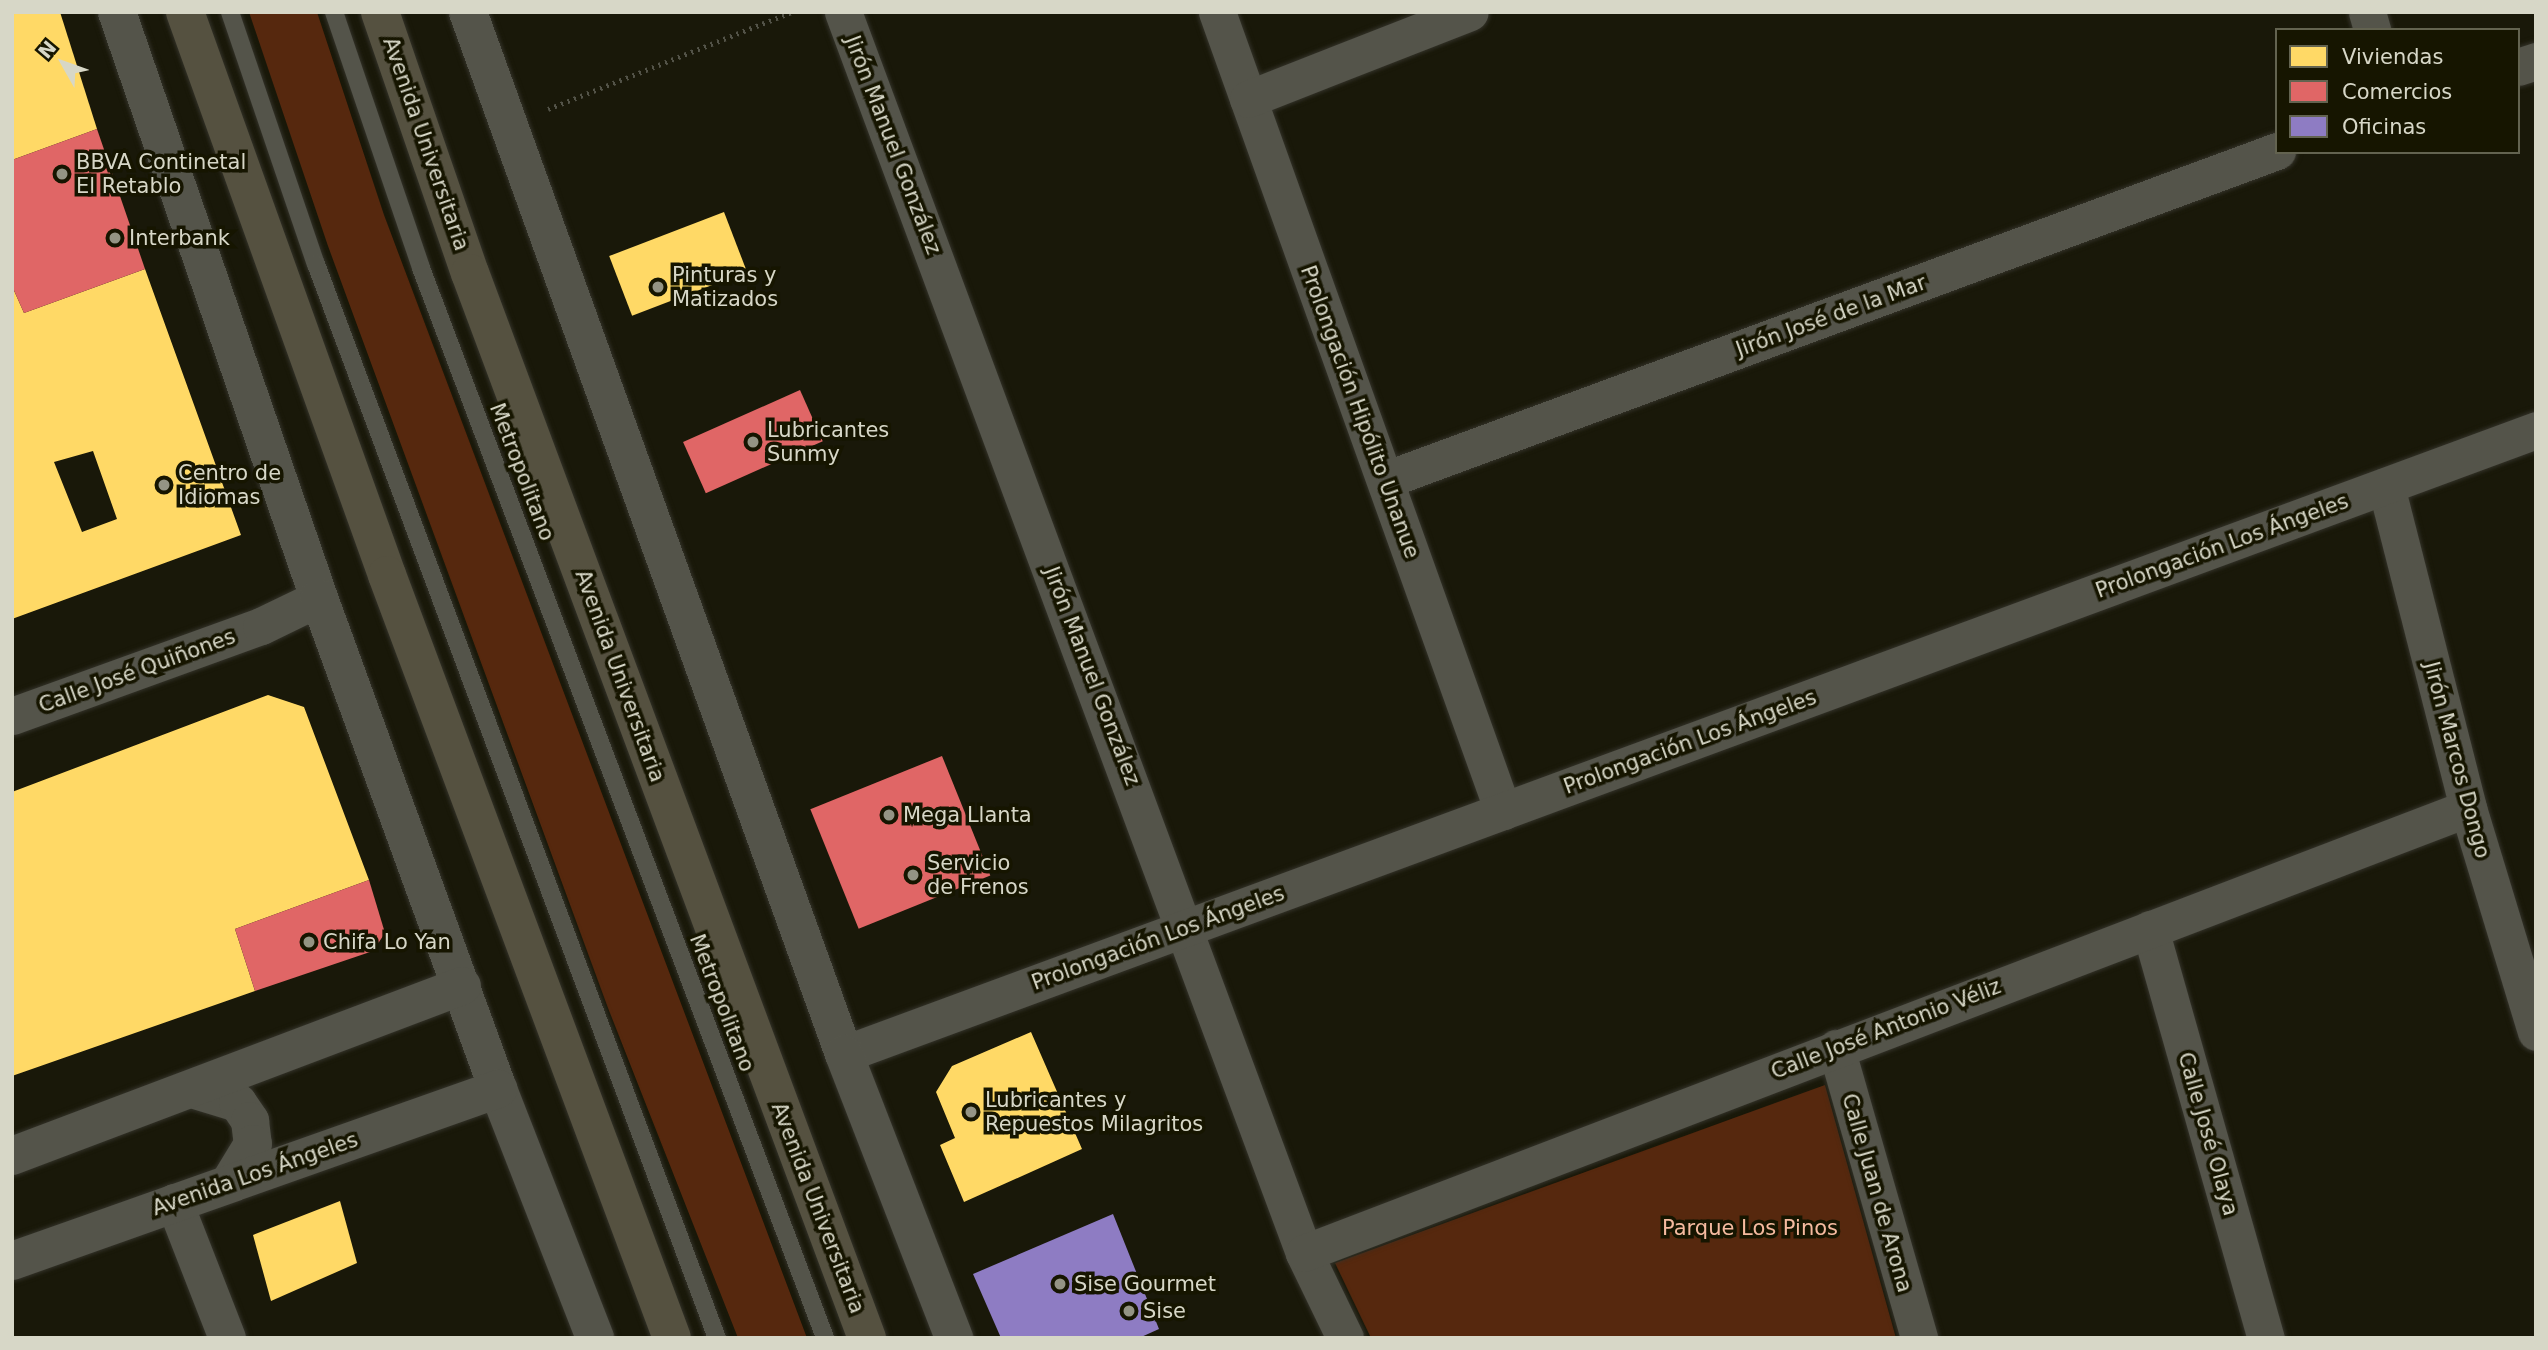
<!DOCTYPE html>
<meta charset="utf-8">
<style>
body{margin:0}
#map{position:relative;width:2548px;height:1350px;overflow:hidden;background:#191809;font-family:"DejaVu Sans",sans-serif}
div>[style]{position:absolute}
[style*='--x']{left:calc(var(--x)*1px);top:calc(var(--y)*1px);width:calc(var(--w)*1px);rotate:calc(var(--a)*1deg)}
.green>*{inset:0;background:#56280e}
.homes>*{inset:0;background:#ffd966;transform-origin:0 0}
.shops>*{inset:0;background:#e06666;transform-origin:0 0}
.offices>*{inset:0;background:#8e7cc3}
.path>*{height:4.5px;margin-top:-2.25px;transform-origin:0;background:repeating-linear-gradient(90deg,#535348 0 2px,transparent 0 7px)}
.roads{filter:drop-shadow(0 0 2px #333229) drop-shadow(0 0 2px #333229)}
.lane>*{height:18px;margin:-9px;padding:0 9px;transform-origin:9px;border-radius:9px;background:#54544a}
.street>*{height:37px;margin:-18.5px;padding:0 18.5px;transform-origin:18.5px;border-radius:18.5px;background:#54544a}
.secondary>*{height:38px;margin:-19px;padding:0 19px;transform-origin:19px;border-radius:19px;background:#54544a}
.primary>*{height:38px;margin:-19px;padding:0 19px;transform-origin:19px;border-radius:19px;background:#555140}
.dots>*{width:19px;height:19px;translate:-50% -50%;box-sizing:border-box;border:4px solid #161500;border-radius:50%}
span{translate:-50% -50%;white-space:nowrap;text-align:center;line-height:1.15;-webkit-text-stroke:7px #161500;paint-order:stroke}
.street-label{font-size:21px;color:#d7d7c7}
.poi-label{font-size:21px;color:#d7d7c7}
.left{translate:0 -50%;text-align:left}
.park-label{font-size:21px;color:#f5ba9f}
.frame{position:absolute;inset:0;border:14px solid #d7d7c7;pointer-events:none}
.legend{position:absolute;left:2275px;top:28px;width:245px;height:126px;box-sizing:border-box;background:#161500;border:2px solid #636350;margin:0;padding:9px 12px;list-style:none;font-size:21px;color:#d7d7c7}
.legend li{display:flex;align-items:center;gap:14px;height:35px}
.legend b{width:35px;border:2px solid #636350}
.north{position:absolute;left:28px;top:28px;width:70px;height:70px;-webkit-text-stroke:5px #161500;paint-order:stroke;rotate:310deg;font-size:19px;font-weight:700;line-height:28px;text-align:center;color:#d7d7c7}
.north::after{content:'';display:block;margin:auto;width:24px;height:32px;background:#d7d7c7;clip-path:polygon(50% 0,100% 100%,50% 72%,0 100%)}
</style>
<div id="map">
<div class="green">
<div style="clip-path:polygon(249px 12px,317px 12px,384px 215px,807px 1338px,738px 1338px,608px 1008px,328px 246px)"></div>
<div style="clip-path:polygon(1825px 1085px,1896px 1338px,1371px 1338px,1335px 1263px)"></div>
</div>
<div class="homes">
<div style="clip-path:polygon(12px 12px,60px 12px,97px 129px,12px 160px)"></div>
<div style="left:724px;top:212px;width:64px;height:123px;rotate:69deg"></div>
<div style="clip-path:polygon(evenodd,145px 269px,241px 535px,12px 619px,12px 286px,24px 313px,145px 269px,93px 451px,117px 519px,82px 532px,54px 462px,93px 451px)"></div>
<div style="clip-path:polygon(268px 695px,304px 707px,369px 880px,235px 929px,255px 991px,12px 1076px,12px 792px)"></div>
<div style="clip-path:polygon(1031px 1032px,1082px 1149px,964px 1202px,940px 1145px,955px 1138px,936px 1092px,952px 1066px)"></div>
<div style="clip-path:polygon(340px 1201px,357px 1263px,271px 1301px,253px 1235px)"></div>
</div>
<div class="shops">
<div style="clip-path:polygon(97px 129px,145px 269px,24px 313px,12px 286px,12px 160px)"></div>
<div style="left:800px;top:390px;width:56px;height:128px;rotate:66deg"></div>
<div style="left:942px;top:756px;width:129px;height:142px;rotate:68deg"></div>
<div style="clip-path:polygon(369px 880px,385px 933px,373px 951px,255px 991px,235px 929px)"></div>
</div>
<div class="offices">
<div style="clip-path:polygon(1113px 1214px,1159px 1329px,1139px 1338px,1001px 1338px,973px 1274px)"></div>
</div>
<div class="path">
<div style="--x:548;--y:109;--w:263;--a:-21.7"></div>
</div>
<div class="roads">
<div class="lane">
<div style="--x:230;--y:12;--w:266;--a:71.2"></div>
<div style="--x:316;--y:264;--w:1146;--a:69.53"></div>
<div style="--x:334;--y:12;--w:270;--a:71.2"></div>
<div style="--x:421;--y:268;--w:1144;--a:69.31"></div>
</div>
<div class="street">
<div style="--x:843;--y:12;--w:1324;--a:69.62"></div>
<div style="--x:1304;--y:1253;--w:94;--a:64.2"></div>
<div style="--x:1217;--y:12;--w:849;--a:70.31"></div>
<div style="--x:2367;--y:12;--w:19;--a:74"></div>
<div style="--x:2518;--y:67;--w:19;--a:-18"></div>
<div style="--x:1248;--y:99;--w:238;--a:-21.4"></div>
<div style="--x:1385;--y:480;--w:951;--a:-20.25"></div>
<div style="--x:2386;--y:486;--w:332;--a:75.7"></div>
<div style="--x:2468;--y:808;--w:234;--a:73.1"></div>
<div style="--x:12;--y:716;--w:265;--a:-19.9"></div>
<div style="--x:261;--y:626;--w:64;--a:-25.8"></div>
<div style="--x:2150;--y:929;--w:425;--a:74.2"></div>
<div style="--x:1836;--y:1048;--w:302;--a:74"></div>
<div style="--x:844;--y:1054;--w:1803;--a:-20.24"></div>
<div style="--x:174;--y:1202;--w:146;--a:68.7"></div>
<div style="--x:1304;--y:1253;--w:1246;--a:-20.92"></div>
</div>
<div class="secondary">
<div style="--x:117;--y:12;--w:620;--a:70.98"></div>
<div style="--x:319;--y:598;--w:523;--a:69.97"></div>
<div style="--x:498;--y:1089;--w:267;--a:68.7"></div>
<div style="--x:468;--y:12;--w:1108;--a:70.16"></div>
<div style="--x:844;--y:1054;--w:305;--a:68.8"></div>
<div style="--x:192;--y:1089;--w:48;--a:16.9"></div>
<div style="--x:238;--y:1103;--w:22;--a:56"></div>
<div style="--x:250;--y:1121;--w:23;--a:83"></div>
<div style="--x:253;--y:1144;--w:44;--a:121.2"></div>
<div style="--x:12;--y:1156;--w:481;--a:-20.7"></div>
<div style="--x:12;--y:1261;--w:516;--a:-19.49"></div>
</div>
<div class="primary">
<div style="--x:185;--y:12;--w:598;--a:70.26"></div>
<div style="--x:387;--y:575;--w:814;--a:69.52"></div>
<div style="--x:380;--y:12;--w:276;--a:71"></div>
<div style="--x:470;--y:273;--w:1137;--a:69.56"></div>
</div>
</div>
<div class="dots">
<div style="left:62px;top:174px;background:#949484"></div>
<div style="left:115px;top:238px;background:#949484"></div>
<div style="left:658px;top:287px;background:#949484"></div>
<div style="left:753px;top:442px;background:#949484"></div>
<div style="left:164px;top:485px;background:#949484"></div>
<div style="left:889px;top:815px;background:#949484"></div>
<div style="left:913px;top:875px;background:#949484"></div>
<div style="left:309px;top:942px;background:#949484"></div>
<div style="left:971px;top:1112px;background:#949484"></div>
<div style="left:1060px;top:1284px;background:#949484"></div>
<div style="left:1129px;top:1311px;background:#949484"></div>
</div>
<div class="street-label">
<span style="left:426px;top:144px;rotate:71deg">Avenida Universitaria</span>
<span style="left:893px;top:145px;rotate:69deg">Jirón Manuel González</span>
<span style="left:1831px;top:316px;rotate:-20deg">Jirón José de la Mar</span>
<span style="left:1360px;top:412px;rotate:70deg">Prolongación Hipólito Unanue</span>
<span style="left:522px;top:472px;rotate:69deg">Metropolitano</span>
<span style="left:2222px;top:546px;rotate:-20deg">Prolongación Los Ángeles</span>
<span style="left:137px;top:671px;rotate:-20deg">Calle José Quiñones</span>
<span style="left:620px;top:676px;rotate:70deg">Avenida Universitaria</span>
<span style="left:1092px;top:676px;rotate:69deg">Jirón Manuel González</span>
<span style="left:1690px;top:742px;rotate:-20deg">Prolongación Los Ángeles</span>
<span style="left:2457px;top:760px;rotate:75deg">Jirón Marcos Dongo</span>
<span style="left:1158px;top:938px;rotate:-20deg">Prolongación Los Ángeles</span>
<span style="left:722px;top:1003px;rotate:69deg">Metropolitano</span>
<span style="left:1886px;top:1029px;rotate:-21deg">Calle José Antonio Véliz</span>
<span style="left:2208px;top:1134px;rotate:74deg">Calle José Olaya</span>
<span style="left:255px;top:1174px;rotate:-19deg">Avenida Los Ángeles</span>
<span style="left:1877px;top:1193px;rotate:74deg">Calle Juan de Arona</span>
<span style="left:818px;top:1208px;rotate:69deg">Avenida Universitaria</span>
</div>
<div class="poi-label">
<span class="left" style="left:76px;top:174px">BBVA Continetal<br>El Retablo</span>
<span class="left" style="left:129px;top:238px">Interbank</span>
<span class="left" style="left:672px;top:287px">Pinturas y<br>Matizados</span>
<span class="left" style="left:767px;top:442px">Lubricantes<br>Sunmy</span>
<span class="left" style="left:178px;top:485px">Centro de<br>Idiomas</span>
<span class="left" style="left:903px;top:815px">Mega Llanta</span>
<span class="left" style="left:927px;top:875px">Servicio<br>de Frenos</span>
<span class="left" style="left:323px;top:942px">Chifa Lo Yan</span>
<span class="left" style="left:985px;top:1112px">Lubricantes y<br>Repuestos Milagritos</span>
<span class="left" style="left:1074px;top:1284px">Sise Gourmet</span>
<span class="left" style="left:1143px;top:1311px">Sise</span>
</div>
<div class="park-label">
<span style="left:1750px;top:1228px">Parque Los Pinos</span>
</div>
<div class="frame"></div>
<ul class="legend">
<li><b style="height:19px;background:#ffd966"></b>Viviendas</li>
<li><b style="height:19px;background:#e06666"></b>Comercios</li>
<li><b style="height:19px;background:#8e7cc3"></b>Oficinas</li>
</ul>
<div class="north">N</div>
</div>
